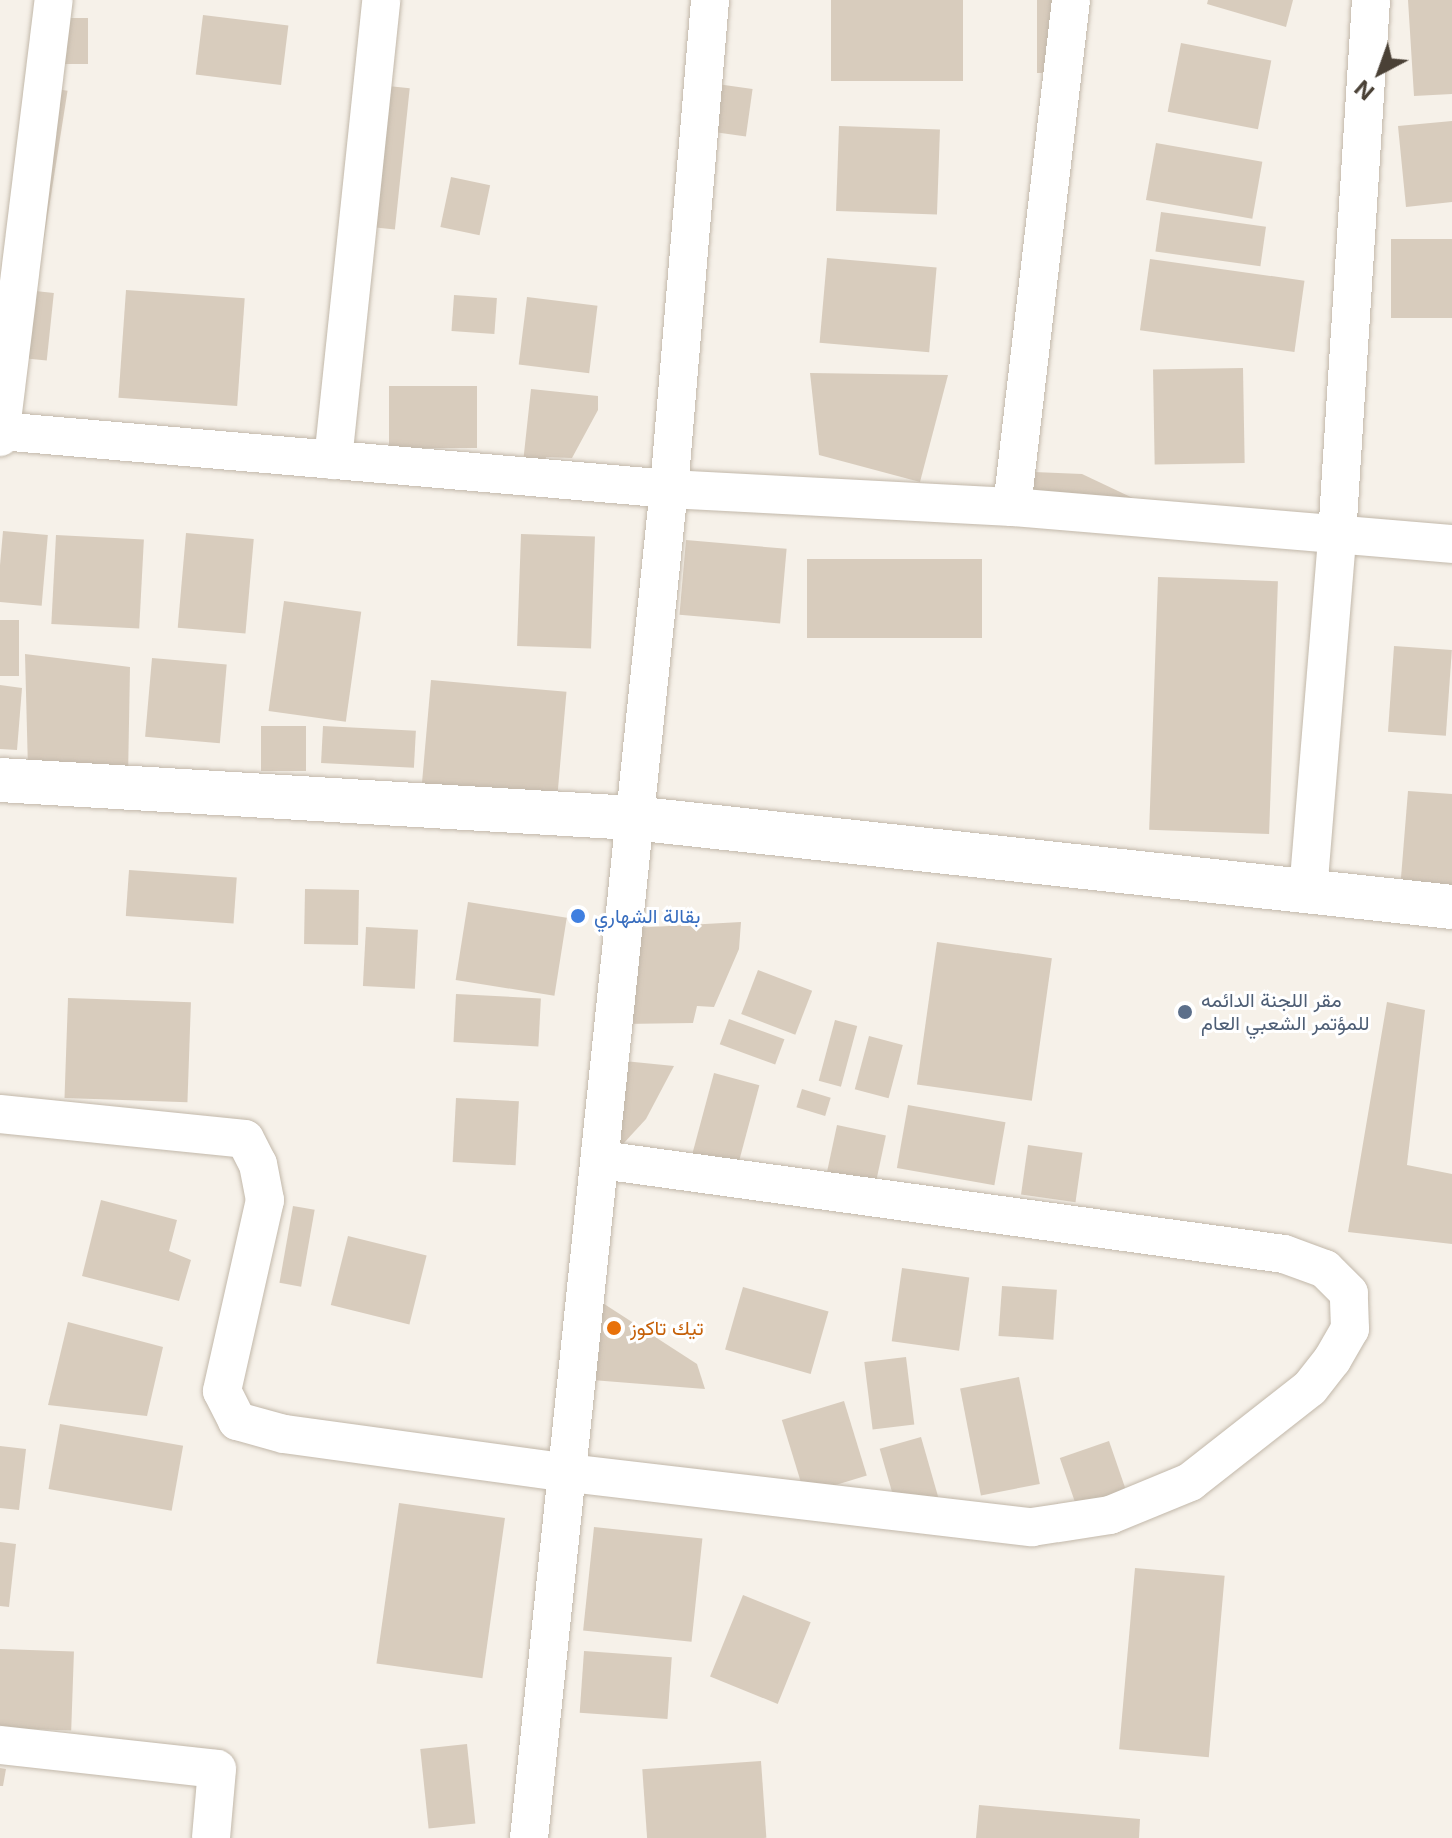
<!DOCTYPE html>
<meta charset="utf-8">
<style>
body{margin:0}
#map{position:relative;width:1452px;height:1838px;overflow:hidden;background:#f6f1e9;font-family:Inter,Vazirmatn,sans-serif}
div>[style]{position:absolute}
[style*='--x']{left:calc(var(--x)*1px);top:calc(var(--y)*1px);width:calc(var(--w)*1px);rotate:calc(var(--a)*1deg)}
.building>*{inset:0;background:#d8ccbd;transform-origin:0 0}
.roads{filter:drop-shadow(0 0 2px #c2b8aa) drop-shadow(0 0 2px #c2b8aa)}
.minor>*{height:38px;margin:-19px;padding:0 19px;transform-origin:19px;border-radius:19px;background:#fff}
.tertiary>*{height:44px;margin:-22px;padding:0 22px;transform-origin:22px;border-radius:22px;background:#fff}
.dots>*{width:22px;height:22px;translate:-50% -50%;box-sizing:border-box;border:4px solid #fff;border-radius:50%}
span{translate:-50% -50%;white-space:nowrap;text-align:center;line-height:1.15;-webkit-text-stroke:6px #fff;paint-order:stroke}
.shop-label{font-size:20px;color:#366cbe}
.left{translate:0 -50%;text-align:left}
.service-label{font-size:20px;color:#4e5e75}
.food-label{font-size:20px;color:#c56008}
.north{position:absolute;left:1340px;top:32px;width:80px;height:80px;-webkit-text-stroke:6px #fff;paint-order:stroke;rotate:221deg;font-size:22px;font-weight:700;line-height:32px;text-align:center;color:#4a4136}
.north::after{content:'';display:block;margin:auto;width:28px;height:36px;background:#4a4136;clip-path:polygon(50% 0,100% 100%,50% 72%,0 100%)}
</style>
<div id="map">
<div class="building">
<div style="left:831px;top:0;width:132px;height:81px"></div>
<div style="left:1037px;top:0;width:45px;height:73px"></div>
<div style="clip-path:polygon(1208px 0,1293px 0,1286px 27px,1207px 4px)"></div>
<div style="clip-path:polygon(1408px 0,1452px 0,1452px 94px,1414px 96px)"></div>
<div style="left:203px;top:15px;width:86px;height:60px;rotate:7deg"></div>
<div style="left:41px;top:18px;width:47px;height:46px"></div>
<div style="left:1181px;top:43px;width:92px;height:70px;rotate:11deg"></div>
<div style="left:359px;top:83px;width:51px;height:142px;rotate:6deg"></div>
<div style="left:710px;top:83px;width:43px;height:48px;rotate:8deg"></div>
<div style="left:31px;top:85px;width:37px;height:199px;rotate:9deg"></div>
<div style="clip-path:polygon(1452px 121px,1452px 202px,1406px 207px,1398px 126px)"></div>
<div style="left:839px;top:126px;width:101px;height:85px;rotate:2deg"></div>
<div style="left:1156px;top:143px;width:108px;height:58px;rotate:10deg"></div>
<div style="left:451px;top:177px;width:40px;height:51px;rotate:12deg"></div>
<div style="left:1161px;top:212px;width:106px;height:40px;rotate:8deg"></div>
<div style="left:1452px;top:239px;width:79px;height:61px;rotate:90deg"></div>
<div style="left:827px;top:258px;width:110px;height:85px;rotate:5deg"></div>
<div style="left:1150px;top:259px;width:156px;height:72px;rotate:8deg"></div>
<div style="left:26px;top:290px;width:28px;height:68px;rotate:6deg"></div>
<div style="left:126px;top:290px;width:119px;height:108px;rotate:4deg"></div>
<div style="left:454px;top:295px;width:43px;height:36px;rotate:4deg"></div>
<div style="left:527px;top:297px;width:71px;height:68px;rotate:7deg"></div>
<div style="left:1243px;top:368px;width:95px;height:90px;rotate:89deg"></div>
<div style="clip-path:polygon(810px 373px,948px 375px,920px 482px,819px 455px)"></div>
<div style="left:389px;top:386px;width:88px;height:62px"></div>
<div style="clip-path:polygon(531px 389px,598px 396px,598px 410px,572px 458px,546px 457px,543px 474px,522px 472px)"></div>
<div style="clip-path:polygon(1010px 471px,1082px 474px,1137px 500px,1009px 517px)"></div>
<div style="left:3px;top:531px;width:45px;height:71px;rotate:5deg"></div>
<div style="left:186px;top:533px;width:68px;height:95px;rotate:5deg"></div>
<div style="left:521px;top:534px;width:74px;height:112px;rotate:2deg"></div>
<div style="left:56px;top:535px;width:88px;height:89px;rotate:3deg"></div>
<div style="left:686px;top:540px;width:101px;height:75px;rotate:5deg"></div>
<div style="left:807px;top:559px;width:175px;height:79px"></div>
<div style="left:1158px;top:577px;width:120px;height:253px;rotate:2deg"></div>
<div style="left:284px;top:601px;width:78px;height:111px;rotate:8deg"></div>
<div style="left:0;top:620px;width:19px;height:56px"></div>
<div style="left:1394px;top:646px;width:58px;height:86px;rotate:4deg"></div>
<div style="clip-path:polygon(25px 654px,130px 667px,128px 778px,28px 770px)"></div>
<div style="left:152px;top:658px;width:75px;height:79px;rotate:5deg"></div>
<div style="left:431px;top:680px;width:136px;height:110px;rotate:5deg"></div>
<div style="clip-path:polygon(0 685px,22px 688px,17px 750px,0 749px)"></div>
<div style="left:261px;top:726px;width:45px;height:45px"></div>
<div style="left:323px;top:726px;width:93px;height:37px;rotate:3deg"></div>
<div style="clip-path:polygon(1408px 791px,1452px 794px,1452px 895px,1400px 890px)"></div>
<div style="left:129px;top:870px;width:108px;height:46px;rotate:4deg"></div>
<div style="left:305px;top:889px;width:54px;height:55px;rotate:1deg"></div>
<div style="left:468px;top:902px;width:100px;height:79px;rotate:9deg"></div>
<div style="clip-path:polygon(741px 922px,739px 949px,714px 1007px,697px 1006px,693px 1023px,623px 1024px,633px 928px)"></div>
<div style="left:366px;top:927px;width:52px;height:59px;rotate:3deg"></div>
<div style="left:937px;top:942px;width:116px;height:144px;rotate:8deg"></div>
<div style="left:758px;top:970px;width:58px;height:47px;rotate:21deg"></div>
<div style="left:456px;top:994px;width:85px;height:48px;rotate:3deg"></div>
<div style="left:68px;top:998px;width:123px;height:100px;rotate:2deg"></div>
<div style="clip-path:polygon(1387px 1002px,1425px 1010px,1407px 1165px,1452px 1174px,1452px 1244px,1348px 1232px)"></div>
<div style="left:729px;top:1019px;width:59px;height:27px;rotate:20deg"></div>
<div style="left:835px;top:1020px;width:23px;height:63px;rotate:15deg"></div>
<div style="left:869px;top:1036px;width:35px;height:55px;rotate:15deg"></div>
<div style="clip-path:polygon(614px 1060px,674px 1066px,646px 1119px,611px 1157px)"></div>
<div style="left:714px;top:1073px;width:47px;height:101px;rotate:15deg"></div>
<div style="left:802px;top:1089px;width:30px;height:19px;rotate:17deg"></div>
<div style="left:456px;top:1098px;width:63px;height:64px;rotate:3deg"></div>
<div style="left:908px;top:1105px;width:99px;height:64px;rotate:10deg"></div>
<div style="left:837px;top:1125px;width:50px;height:72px;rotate:12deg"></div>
<div style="left:1028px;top:1145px;width:55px;height:50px;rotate:8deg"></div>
<div style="clip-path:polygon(101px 1200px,177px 1220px,169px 1251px,191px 1260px,179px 1301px,82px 1276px)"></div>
<div style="left:293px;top:1206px;width:22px;height:78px;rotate:10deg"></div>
<div style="left:348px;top:1236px;width:81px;height:71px;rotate:14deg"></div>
<div style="left:902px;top:1268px;width:68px;height:74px;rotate:8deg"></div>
<div style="left:1002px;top:1286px;width:55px;height:50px;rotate:4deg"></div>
<div style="left:743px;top:1287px;width:89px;height:65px;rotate:16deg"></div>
<div style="clip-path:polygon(598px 1300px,697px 1364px,705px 1389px,592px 1380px)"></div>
<div style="clip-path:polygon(68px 1322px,163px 1347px,147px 1416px,48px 1405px)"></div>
<div style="left:906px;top:1357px;width:68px;height:42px;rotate:83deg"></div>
<div style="left:1019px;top:1377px;width:109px;height:60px;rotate:79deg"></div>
<div style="left:844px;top:1401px;width:78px;height:65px;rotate:73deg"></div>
<div style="left:60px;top:1424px;width:125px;height:66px;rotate:10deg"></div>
<div style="left:921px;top:1437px;width:84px;height:43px;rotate:74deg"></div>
<div style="left:1109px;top:1441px;width:56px;height:52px;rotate:71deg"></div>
<div style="clip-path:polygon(0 1446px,26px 1449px,19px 1510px,0 1508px)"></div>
<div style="left:399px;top:1503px;width:107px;height:162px;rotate:8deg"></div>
<div style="left:594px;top:1527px;width:109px;height:104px;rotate:6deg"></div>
<div style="clip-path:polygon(0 1542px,16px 1544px,9px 1607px,0 1606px)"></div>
<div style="left:1135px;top:1568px;width:90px;height:182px;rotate:5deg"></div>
<div style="left:743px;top:1595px;width:73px;height:88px;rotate:22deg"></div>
<div style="left:0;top:1649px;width:74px;height:79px;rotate:2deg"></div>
<div style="left:584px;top:1651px;width:88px;height:62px;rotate:4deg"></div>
<div style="left:467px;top:1744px;width:80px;height:47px;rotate:84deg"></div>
<div style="left:761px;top:1761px;width:77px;height:119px;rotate:86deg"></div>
<div style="clip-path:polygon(0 1768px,6px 1769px,3px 1786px,0 1786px)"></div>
<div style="clip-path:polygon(979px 1805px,1140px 1819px,1139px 1838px,976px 1838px)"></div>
</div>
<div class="roads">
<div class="minor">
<div style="--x:0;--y:431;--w:672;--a:4.95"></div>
<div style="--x:669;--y:489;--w:343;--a:3"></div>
<div style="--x:1012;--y:507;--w:442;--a:4.8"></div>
<div style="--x:0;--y:437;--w:440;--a:-83"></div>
<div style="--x:333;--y:460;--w:462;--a:-84"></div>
<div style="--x:1012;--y:507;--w:510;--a:-83.36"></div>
<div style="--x:1308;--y:892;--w:357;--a:-85.3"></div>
<div style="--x:1337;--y:536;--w:537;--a:-86.37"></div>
<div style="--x:0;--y:1114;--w:246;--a:5.8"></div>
<div style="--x:245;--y:1139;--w:28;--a:63"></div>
<div style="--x:258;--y:1164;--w:37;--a:79"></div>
<div style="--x:265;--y:1200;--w:196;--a:102.7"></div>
<div style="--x:222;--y:1391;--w:34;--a:63"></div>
<div style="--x:237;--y:1421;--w:49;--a:15.5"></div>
<div style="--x:284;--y:1434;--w:288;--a:7.8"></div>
<div style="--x:569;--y:1473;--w:466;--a:6.7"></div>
<div style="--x:1032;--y:1527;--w:79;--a:-8.7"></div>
<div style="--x:1110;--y:1515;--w:87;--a:-22.4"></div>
<div style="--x:1190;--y:1482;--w:152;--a:-38.1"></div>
<div style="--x:1310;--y:1388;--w:36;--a:-52"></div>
<div style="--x:1332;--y:1360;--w:36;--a:-60"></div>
<div style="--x:1350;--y:1329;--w:36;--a:-92"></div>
<div style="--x:1349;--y:1293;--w:34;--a:-135"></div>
<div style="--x:1325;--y:1269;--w:44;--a:-159.9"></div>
<div style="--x:1284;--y:1254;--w:689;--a:-172.16"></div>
<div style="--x:0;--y:1745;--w:218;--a:6.3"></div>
<div style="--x:217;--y:1769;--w:69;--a:95"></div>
<div style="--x:529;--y:1838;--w:1356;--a:-84.08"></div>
<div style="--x:669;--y:489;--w:491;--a:-85.2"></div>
</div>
<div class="tertiary">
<div style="--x:0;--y:780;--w:634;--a:3.44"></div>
<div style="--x:633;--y:818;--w:824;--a:6.2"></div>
</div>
</div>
<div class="dots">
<div style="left:578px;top:916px;background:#3f7fe0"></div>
<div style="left:1185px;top:1012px;background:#5c6f8a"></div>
<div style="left:614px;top:1328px;background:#e8710a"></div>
</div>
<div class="shop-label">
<span class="left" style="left:594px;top:916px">بقالة الشهاري</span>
</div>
<div class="service-label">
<span class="left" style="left:1201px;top:1012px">مقر اللجنة الدائمه<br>للمؤتمر الشعبي العام</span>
</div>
<div class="food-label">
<span class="left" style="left:630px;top:1328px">تيك تاكوز</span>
</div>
<div class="north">N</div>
</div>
